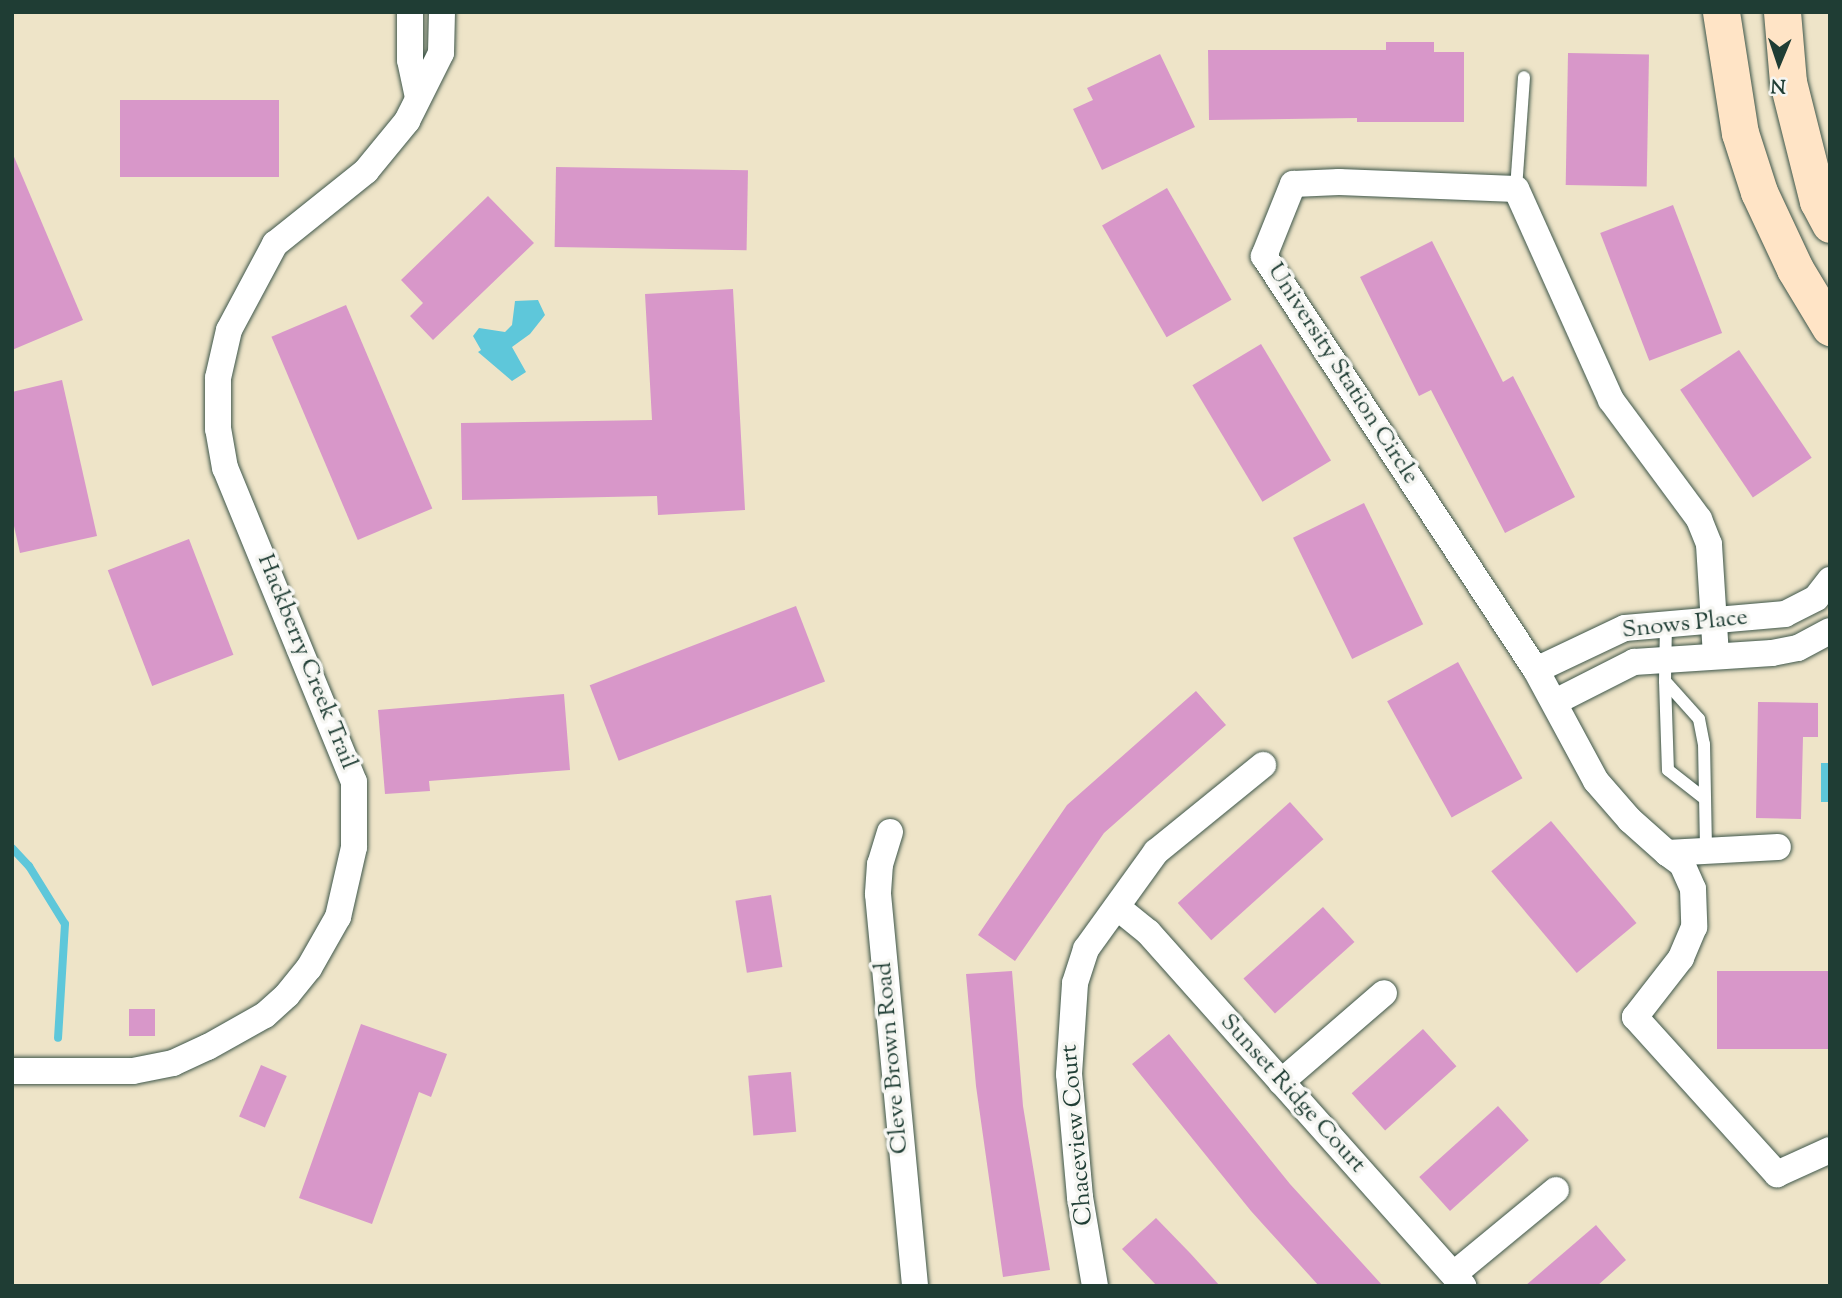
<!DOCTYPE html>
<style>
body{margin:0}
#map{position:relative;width:1842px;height:1298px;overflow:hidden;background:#eee4c8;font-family:"Sorts Mill Goudy",serif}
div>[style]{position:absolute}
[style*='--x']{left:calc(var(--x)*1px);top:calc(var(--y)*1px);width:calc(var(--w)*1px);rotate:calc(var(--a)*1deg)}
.water>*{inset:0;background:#5ec7da;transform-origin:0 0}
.stream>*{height:8px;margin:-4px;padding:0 4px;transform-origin:4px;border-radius:4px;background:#5ec7da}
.building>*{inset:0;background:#d897c9;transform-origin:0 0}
.roads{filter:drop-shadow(0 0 2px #3e564a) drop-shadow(0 0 2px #3e564a)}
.lane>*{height:12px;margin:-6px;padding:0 6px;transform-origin:6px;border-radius:6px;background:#fff}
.street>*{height:26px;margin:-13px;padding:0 13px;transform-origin:13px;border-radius:13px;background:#fff}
.secondary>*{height:37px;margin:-18.5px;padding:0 18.5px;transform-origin:18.5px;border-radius:18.5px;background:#ffe4c6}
span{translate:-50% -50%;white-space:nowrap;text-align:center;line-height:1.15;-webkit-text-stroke:7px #f6f6f2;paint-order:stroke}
.street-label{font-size:24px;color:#1f3d34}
.frame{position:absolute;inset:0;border:14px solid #1f3d34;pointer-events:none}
.north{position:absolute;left:1744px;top:28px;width:70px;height:70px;-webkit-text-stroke:5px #f6f6f2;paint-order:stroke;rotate:182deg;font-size:19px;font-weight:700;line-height:28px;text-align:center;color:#1f3d34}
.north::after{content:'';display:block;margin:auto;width:24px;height:32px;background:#1f3d34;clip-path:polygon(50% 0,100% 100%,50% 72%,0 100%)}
</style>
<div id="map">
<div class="water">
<div style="clip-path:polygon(538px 300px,545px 315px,530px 334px,512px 347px,526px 372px,512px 381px,478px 352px,481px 350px,473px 336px,479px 328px,505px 332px,512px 325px,515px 301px)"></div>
<div style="left:1821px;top:763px;width:9px;height:39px"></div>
</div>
<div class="stream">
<div style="--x:12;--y:848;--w:25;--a:47"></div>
<div style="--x:29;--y:866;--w:68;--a:58.2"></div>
<div style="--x:65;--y:924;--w:114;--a:93.5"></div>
</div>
<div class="building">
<div style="clip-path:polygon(1386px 42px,1434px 42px,1434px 52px,1464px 52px,1464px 122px,1357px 122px,1357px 118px,1209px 120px,1208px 50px,1386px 50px)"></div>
<div style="left:1568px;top:53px;width:81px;height:132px;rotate:1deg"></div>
<div style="clip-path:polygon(1160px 54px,1195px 127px,1102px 170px,1073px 109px,1093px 100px,1087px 88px)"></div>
<div style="left:120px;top:100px;width:159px;height:77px"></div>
<div style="clip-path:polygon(12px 152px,83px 320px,12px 350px)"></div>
<div style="left:556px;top:167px;width:192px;height:80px;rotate:1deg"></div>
<div style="left:1167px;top:188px;width:129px;height:75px;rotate:60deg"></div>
<div style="clip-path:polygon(488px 196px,534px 243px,433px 340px,410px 316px,423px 303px,401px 280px)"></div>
<div style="left:1673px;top:205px;width:137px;height:78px;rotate:69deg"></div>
<div style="clip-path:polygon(1432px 241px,1503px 382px,1513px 376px,1575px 497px,1505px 533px,1431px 390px,1419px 396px,1360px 277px)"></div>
<div style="clip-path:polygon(733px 289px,745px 510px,658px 515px,657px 496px,462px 500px,461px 423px,652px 420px,645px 294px)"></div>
<div style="left:346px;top:305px;width:221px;height:81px;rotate:67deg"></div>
<div style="left:1261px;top:344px;width:136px;height:80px;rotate:59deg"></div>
<div style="left:1739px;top:350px;width:130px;height:71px;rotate:56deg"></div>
<div style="clip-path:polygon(62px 380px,97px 536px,20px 553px,12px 517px,12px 392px)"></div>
<div style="left:1364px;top:503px;width:135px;height:79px;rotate:64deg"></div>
<div style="left:189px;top:539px;width:124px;height:87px;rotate:69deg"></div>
<div style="left:796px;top:606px;width:81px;height:221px;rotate:69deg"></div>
<div style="left:1458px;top:662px;width:133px;height:81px;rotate:61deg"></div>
<div style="clip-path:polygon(1196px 691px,1226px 725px,1104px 833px,1015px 961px,978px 935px,1067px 805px)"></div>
<div style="clip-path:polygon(564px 694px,570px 770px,429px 781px,430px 791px,385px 794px,378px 710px)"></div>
<div style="clip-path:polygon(1758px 702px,1818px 703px,1818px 737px,1803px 737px,1801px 819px,1756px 818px)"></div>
<div style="left:1290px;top:802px;width:50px;height:151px;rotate:48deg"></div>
<div style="left:1551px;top:821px;width:133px;height:78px;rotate:50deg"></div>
<div style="left:771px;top:895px;width:73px;height:36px;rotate:81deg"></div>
<div style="left:1323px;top:907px;width:47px;height:107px;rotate:48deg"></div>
<div style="clip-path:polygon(1012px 971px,1023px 1106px,1050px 1270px,1003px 1277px,976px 1086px,966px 974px)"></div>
<div style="left:1830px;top:971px;width:78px;height:113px;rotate:90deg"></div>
<div style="left:129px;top:1009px;width:26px;height:27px"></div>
<div style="clip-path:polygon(361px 1024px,447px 1054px,431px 1097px,419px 1092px,372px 1224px,299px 1198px)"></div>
<div style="left:1423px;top:1029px;width:50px;height:96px;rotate:48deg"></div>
<div style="clip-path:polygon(1169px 1034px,1290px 1184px,1383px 1286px,1319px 1286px,1251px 1211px,1132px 1064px)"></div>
<div style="left:261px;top:1065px;width:28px;height:56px;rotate:23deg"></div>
<div style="left:791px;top:1072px;width:60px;height:43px;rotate:85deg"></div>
<div style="left:1498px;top:1106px;width:46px;height:106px;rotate:48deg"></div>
<div style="clip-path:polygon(1156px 1218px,1190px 1253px,1220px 1286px,1157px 1286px,1139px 1267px,1122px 1249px)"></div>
<div style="clip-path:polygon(1596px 1225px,1626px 1260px,1597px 1286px,1525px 1286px)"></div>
</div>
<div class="roads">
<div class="lane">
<div style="--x:1516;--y:189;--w:112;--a:-85.9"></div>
<div style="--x:1666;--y:623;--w:58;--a:91"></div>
<div style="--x:1665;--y:681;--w:51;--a:48.2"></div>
<div style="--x:1699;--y:719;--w:25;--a:79"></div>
<div style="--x:1704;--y:744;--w:107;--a:88.9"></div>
<div style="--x:1665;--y:681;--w:89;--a:88.1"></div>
<div style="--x:1668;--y:770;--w:47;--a:38.1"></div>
</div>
<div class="street">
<div style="--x:410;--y:12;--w:48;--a:90"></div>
<div style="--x:410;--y:60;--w:38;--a:78"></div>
<div style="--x:1716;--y:656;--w:112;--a:-93.6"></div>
<div style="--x:1709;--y:544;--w:27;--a:-112"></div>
<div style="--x:1699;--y:519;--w:148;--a:-126.5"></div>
<div style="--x:1611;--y:400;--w:231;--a:-114.2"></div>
<div style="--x:1516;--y:189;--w:177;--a:-177.7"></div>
<div style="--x:1339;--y:182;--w:46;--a:177.5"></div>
<div style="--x:1293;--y:184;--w:78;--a:111.9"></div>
<div style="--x:1264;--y:256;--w:495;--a:56.7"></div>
<div style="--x:1536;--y:670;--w:126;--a:61.6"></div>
<div style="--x:1596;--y:781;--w:52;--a:48.9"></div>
<div style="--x:1630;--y:820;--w:50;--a:41.7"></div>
<div style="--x:1667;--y:853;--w:111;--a:-3.1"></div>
<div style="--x:1536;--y:670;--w:98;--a:-25.3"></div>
<div style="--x:1625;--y:628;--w:161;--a:-5"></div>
<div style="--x:1785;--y:614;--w:35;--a:-27"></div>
<div style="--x:1816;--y:598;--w:23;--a:-52"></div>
<div style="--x:1555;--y:702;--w:89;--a:-26.9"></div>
<div style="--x:1634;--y:662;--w:138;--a:-3.7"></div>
<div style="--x:1772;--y:653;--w:26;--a:-11"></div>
<div style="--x:1798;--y:648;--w:36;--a:-28"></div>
<div style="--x:890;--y:832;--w:34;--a:107"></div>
<div style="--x:880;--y:864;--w:30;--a:94"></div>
<div style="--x:878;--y:894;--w:394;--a:84.6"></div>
<div style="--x:1667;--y:853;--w:19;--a:36"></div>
<div style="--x:1682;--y:864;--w:27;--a:66"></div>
<div style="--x:1693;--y:889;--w:38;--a:88"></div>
<div style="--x:1694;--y:927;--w:34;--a:113"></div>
<div style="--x:1681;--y:958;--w:75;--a:127.9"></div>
<div style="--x:1635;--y:1017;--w:212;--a:47.9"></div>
<div style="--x:1777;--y:1174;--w:58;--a:-24.4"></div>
<div style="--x:1117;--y:907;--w:40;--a:39"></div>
<div style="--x:1148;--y:932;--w:474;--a:48.3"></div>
<div style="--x:12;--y:1071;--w:121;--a:0"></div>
<div style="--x:133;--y:1071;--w:41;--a:-11.3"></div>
<div style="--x:173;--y:1063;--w:38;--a:-25"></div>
<div style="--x:208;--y:1047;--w:65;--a:-29.3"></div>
<div style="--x:265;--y:1015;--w:30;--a:-42"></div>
<div style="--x:287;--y:995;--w:35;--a:-51"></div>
<div style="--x:309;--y:968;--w:59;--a:-60.4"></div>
<div style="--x:338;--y:917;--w:72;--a:-77.1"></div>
<div style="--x:354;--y:847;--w:65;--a:-90"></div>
<div style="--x:354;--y:782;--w:339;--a:-112.3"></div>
<div style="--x:225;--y:468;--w:40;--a:-100"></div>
<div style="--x:218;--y:429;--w:51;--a:-90"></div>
<div style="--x:218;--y:378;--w:49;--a:-77.1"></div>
<div style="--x:229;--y:330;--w:98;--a:-61.9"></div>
<div style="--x:275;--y:244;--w:117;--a:-38.7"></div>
<div style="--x:366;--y:171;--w:65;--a:-50.6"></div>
<div style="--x:407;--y:121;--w:76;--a:-63.4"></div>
<div style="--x:441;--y:53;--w:41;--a:-88.6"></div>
<div style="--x:1281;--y:1082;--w:136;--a:-40.8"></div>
<div style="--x:1454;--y:1274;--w:132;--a:-39.5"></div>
<div style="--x:1095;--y:1286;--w:90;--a:-99.6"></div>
<div style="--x:1080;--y:1197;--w:123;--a:-95.1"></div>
<div style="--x:1069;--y:1074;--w:91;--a:-86.2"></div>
<div style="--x:1075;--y:983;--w:36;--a:-72"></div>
<div style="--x:1086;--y:949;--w:120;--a:-54.2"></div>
<div style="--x:1156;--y:852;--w:138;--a:-39.1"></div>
</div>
<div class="secondary">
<div style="--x:1721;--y:12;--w:122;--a:81.1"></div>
<div style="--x:1740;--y:133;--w:62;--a:72.1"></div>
<div style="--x:1759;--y:192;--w:85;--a:64.9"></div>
<div style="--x:1795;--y:269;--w:68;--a:58.9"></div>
<div style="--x:1782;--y:12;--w:70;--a:85.1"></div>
<div style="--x:1788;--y:82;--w:123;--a:75.9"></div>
<div style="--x:1818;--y:201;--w:26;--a:62"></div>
</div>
</div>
<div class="street-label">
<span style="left:1342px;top:374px;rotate:57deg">University Station Circle</span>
<span style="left:1685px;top:625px;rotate:-6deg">Snows Place</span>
<span style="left:306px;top:662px;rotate:68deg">Hackberry Creek Trail</span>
<span style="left:893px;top:1058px;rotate:-95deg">Cleve Brown Road</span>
<span style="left:1292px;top:1094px;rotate:48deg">Sunset Ridge Court</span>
<span style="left:1078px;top:1135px;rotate:-95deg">Chaceview Court</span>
</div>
<div class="frame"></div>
<div class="north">N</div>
</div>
